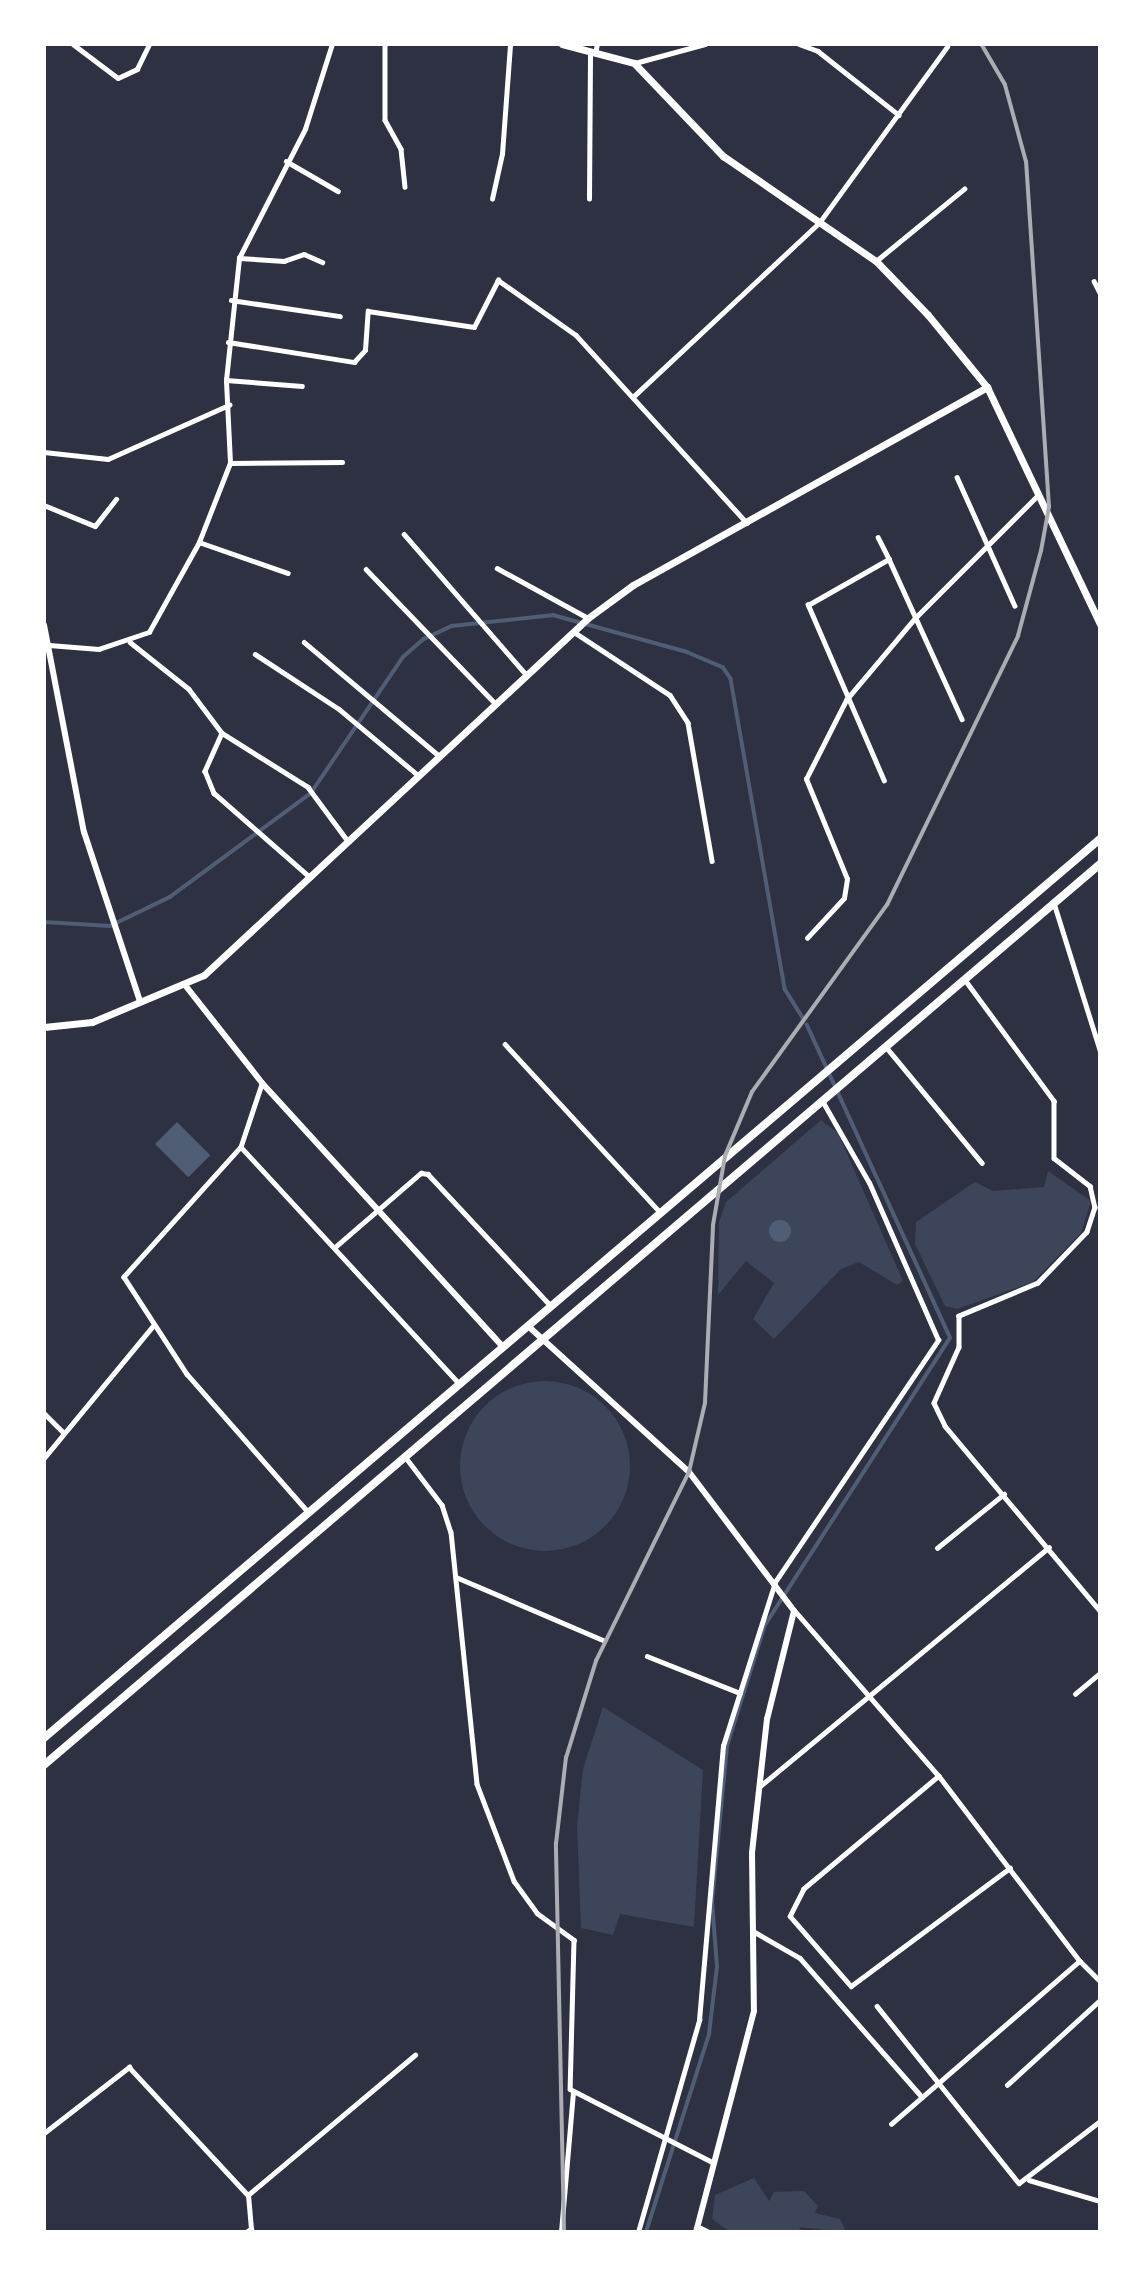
<!DOCTYPE html>
<style>
body{margin:0}
#map{position:relative;width:1144px;height:2276px;overflow:hidden;background:#2d3142;font-family:"Times New Roman",serif}
div>[style]{position:absolute}
[style*='--x']{left:calc(var(--x)*1px);top:calc(var(--y)*1px);width:calc(var(--w)*1px);rotate:calc(var(--a)*1deg)}
.green>*{inset:0;background:#3c4559}
.round{border-radius:50%}
.water>*{inset:0;background:#4f5d75;transform-origin:0 0}
.stream>*{height:3.5px;margin:-1.75px;padding:0 1.75px;transform-origin:1.75px;border-radius:1.75px;background:#4f5d75}
.minor>*{height:4.5px;margin:-2.25px;padding:0 2.25px;transform-origin:2.25px;border-radius:2.25px;background:#fff}
.tertiary>*{height:6px;margin:-3px;padding:0 3px;transform-origin:3px;border-radius:3px;background:#fff}
.secondary>*{height:7px;margin:-3.5px;padding:0 3.5px;transform-origin:3.5px;border-radius:3.5px;background:#fff}
.trunk>*{height:8px;margin:-4px;padding:0 4px;transform-origin:4px;border-radius:4px;background:#fff}
.rail>*{height:3.5px;margin:-1.75px;padding:0 1.75px;transform-origin:1.75px;border-radius:1.75px;background:#abadb3}
span{translate:-50% -50%;white-space:nowrap;text-align:center;line-height:1.15;-webkit-text-stroke:6px #fff;paint-order:stroke}
.frame{position:absolute;inset:0;border:46px solid #fff;pointer-events:none}
</style>
<div id="map">
<div class="green">
<div style="clip-path:polygon(821px 1120px,838px 1133px,903px 1281px,897px 1285px,859px 1262px,841px 1269px,774px 1339px,753px 1319px,774px 1283px,746px 1261px,718px 1295px,719px 1222px,726px 1202px)"></div>
<div style="clip-path:polygon(1048px 1171px,1091px 1201px,1081px 1233px,1033px 1282px,957px 1309px,945px 1306px,915px 1244px,916px 1222px,975px 1182px,993px 1191px,1044px 1187px)"></div>
<div class="round" style="left:460px;top:1381px;width:170px;height:170px"></div>
<div style="clip-path:polygon(603px 1707px,703px 1770px,694px 1927px,620px 1914px,613px 1935px,581px 1928px,577px 1827px,583px 1769px)"></div>
<div style="clip-path:polygon(754px 2178px,769px 2201px,774px 2192px,804px 2191px,818px 2206px,815px 2213px,840px 2219px,846px 2232px,799px 2227px,803px 2232px,730px 2232px,712px 2219px,715px 2195px)"></div>
</div>
<div class="water">
<div style="left:177px;top:1122px;width:47px;height:31px;rotate:45deg"></div>
<div class="round" style="left:769px;top:1220px;width:22px;height:22px"></div>
</div>
<div class="stream">
<div style="--x:44;--y:922;--w:66;--a:3.5"></div>
<div style="--x:110;--y:926;--w:67;--a:-25.8"></div>
<div style="--x:170;--y:897;--w:175;--a:-36.4"></div>
<div style="--x:311;--y:793;--w:164;--a:-55.9"></div>
<div style="--x:403;--y:657;--w:28;--a:-41"></div>
<div style="--x:424;--y:639;--w:31;--a:-25"></div>
<div style="--x:452;--y:626;--w:102;--a:-6.2"></div>
<div style="--x:553;--y:615;--w:139;--a:15.4"></div>
<div style="--x:687;--y:652;--w:39;--a:23"></div>
<div style="--x:723;--y:667;--w:14;--a:56"></div>
<div style="--x:731;--y:679;--w:315;--a:80.1"></div>
<div style="--x:785;--y:989;--w:34;--a:58"></div>
<div style="--x:646;--y:2232;--w:208;--a:-72.3"></div>
<div style="--x:709;--y:2034;--w:67;--a:-83.2"></div>
<div style="--x:717;--y:1967;--w:65;--a:-94.4"></div>
<div style="--x:712;--y:1902;--w:157;--a:-84.5"></div>
<div style="--x:727;--y:1746;--w:127;--a:-72.6"></div>
<div style="--x:765;--y:1625;--w:341;--a:-57.2"></div>
<div style="--x:950;--y:1338;--w:344;--a:-114.6"></div>
</div>
<div class="minor">
<div style="--x:73;--y:44;--w:56;--a:37.1"></div>
<div style="--x:118;--y:78;--w:21;--a:-25"></div>
<div style="--x:137;--y:69;--w:28;--a:-64"></div>
<div style="--x:385;--y:44;--w:76;--a:90"></div>
<div style="--x:385;--y:120;--w:33;--a:61"></div>
<div style="--x:401;--y:149;--w:38;--a:84"></div>
<div style="--x:799;--y:44;--w:20;--a:20"></div>
<div style="--x:818;--y:51;--w:103;--a:38.3"></div>
<div style="--x:595;--y:53;--w:9;--a:-77"></div>
<div style="--x:635;--y:63;--w:73;--a:-15.2"></div>
<div style="--x:286;--y:161;--w:60;--a:30"></div>
<div style="--x:492;--y:199;--w:46;--a:-77.5"></div>
<div style="--x:502;--y:154;--w:110;--a:-85.8"></div>
<div style="--x:589;--y:199;--w:147;--a:-89.6"></div>
<div style="--x:239;--y:258;--w:45;--a:3.8"></div>
<div style="--x:284;--y:261;--w:21;--a:-19"></div>
<div style="--x:304;--y:254;--w:20;--a:24"></div>
<div style="--x:876;--y:261;--w:114;--a:-39.3"></div>
<div style="--x:1094;--y:281;--w:13;--a:63"></div>
<div style="--x:231;--y:300;--w:110;--a:8.4"></div>
<div style="--x:228;--y:342;--w:128;--a:9"></div>
<div style="--x:354;--y:362;--w:16;--a:-47"></div>
<div style="--x:365;--y:350;--w:39;--a:-86"></div>
<div style="--x:368;--y:311;--w:107;--a:8.6"></div>
<div style="--x:474;--y:327;--w:53;--a:-62.9"></div>
<div style="--x:498;--y:280;--w:95;--a:35.2"></div>
<div style="--x:576;--y:335;--w:254;--a:47.7"></div>
<div style="--x:226;--y:380;--w:76;--a:4.5"></div>
<div style="--x:634;--y:396;--w:253;--a:-43.1"></div>
<div style="--x:819;--y:223;--w:218;--a:-54"></div>
<div style="--x:44;--y:452;--w:64;--a:6.2"></div>
<div style="--x:108;--y:459;--w:133;--a:-24.1"></div>
<div style="--x:230;--y:463;--w:112;--a:-0.5"></div>
<div style="--x:957;--y:477;--w:141;--a:65.8"></div>
<div style="--x:44;--y:505;--w:55;--a:22.4"></div>
<div style="--x:95;--y:526;--w:34;--a:-52"></div>
<div style="--x:404;--y:534;--w:184;--a:49"></div>
<div style="--x:878;--y:537;--w:25;--a:63"></div>
<div style="--x:199;--y:542;--w:94;--a:19.2"></div>
<div style="--x:497;--y:568;--w:104;--a:28.8"></div>
<div style="--x:366;--y:569;--w:183;--a:46.1"></div>
<div style="--x:574;--y:632;--w:115;--a:33.3"></div>
<div style="--x:670;--y:695;--w:33;--a:57"></div>
<div style="--x:688;--y:723;--w:140;--a:80.1"></div>
<div style="--x:130;--y:642;--w:75;--a:38.5"></div>
<div style="--x:189;--y:689;--w:55;--a:53.1"></div>
<div style="--x:222;--y:733;--w:42;--a:114.1"></div>
<div style="--x:205;--y:771;--w:24;--a:68"></div>
<div style="--x:214;--y:793;--w:128;--a:41.2"></div>
<div style="--x:304;--y:642;--w:175;--a:40.1"></div>
<div style="--x:49;--y:645;--w:50;--a:4.6"></div>
<div style="--x:99;--y:649;--w:53;--a:-18.8"></div>
<div style="--x:149;--y:632;--w:103;--a:-60.9"></div>
<div style="--x:199;--y:542;--w:85;--a:-68.6"></div>
<div style="--x:230;--y:463;--w:83;--a:-92.8"></div>
<div style="--x:226;--y:380;--w:123;--a:-83.9"></div>
<div style="--x:239;--y:258;--w:145;--a:-62.9"></div>
<div style="--x:305;--y:129;--w:89;--a:-72.4"></div>
<div style="--x:255;--y:654;--w:100;--a:33.2"></div>
<div style="--x:339;--y:709;--w:103;--a:39.9"></div>
<div style="--x:222;--y:733;--w:102;--a:32.1"></div>
<div style="--x:308;--y:787;--w:67;--a:53.5"></div>
<div style="--x:884;--y:781;--w:192;--a:-113.4"></div>
<div style="--x:808;--y:605;--w:93;--a:-29.6"></div>
<div style="--x:889;--y:559;--w:176;--a:65.5"></div>
<div style="--x:1054;--y:903;--w:154;--a:72.6"></div>
<div style="--x:807;--y:938;--w:54;--a:-47.2"></div>
<div style="--x:844;--y:898;--w:19;--a:-81"></div>
<div style="--x:847;--y:879;--w:108;--a:-112.3"></div>
<div style="--x:806;--y:779;--w:89;--a:-63.1"></div>
<div style="--x:846;--y:700;--w:109;--a:-49.9"></div>
<div style="--x:916;--y:617;--w:173;--a:-45"></div>
<div style="--x:966;--y:981;--w:149;--a:53.7"></div>
<div style="--x:1054;--y:1101;--w:57;--a:90"></div>
<div style="--x:1054;--y:1158;--w:46;--a:37.9"></div>
<div style="--x:1090;--y:1186;--w:22;--a:77"></div>
<div style="--x:1095;--y:1207;--w:26;--a:108"></div>
<div style="--x:1087;--y:1232;--w:71;--a:133.9"></div>
<div style="--x:1038;--y:1283;--w:86;--a:157.3"></div>
<div style="--x:959;--y:1316;--w:31;--a:90"></div>
<div style="--x:959;--y:1347;--w:61;--a:114.1"></div>
<div style="--x:934;--y:1403;--w:25;--a:64"></div>
<div style="--x:945;--y:1426;--w:241;--a:50"></div>
<div style="--x:505;--y:1044;--w:227;--a:47.3"></div>
<div style="--x:887;--y:1048;--w:149;--a:50.4"></div>
<div style="--x:262;--y:1084;--w:66;--a:108.4"></div>
<div style="--x:241;--y:1147;--w:175;--a:132"></div>
<div style="--x:124;--y:1277;--w:116;--a:57"></div>
<div style="--x:187;--y:1374;--w:185;--a:48.7"></div>
<div style="--x:241;--y:1147;--w:321;--a:47.3"></div>
<div style="--x:334;--y:1248;--w:115;--a:-40.8"></div>
<div style="--x:421;--y:1173;--w:7;--a:8"></div>
<div style="--x:428;--y:1174;--w:180;--a:47"></div>
<div style="--x:44;--y:1413;--w:28;--a:45"></div>
<div style="--x:44;--y:1458;--w:170;--a:-50.5"></div>
<div style="--x:407;--y:1459;--w:58;--a:52.7"></div>
<div style="--x:442;--y:1505;--w:28;--a:72"></div>
<div style="--x:451;--y:1532;--w:253;--a:84.1"></div>
<div style="--x:477;--y:1784;--w:104;--a:69.1"></div>
<div style="--x:514;--y:1881;--w:39;--a:54"></div>
<div style="--x:537;--y:1913;--w:46;--a:36.1"></div>
<div style="--x:574;--y:1940;--w:149;--a:91.5"></div>
<div style="--x:570;--y:2089;--w:160;--a:27.2"></div>
<div style="--x:937;--y:1548;--w:86;--a:-38.9"></div>
<div style="--x:456;--y:1577;--w:160;--a:23.2"></div>
<div style="--x:795;--y:1611;--w:219;--a:48.9"></div>
<div style="--x:939;--y:1776;--w:233;--a:52.7"></div>
<div style="--x:1080;--y:1961;--w:249;--a:139.1"></div>
<div style="--x:647;--y:1656;--w:100;--a:21.7"></div>
<div style="--x:1075;--y:1694;--w:33;--a:-40"></div>
<div style="--x:939;--y:1776;--w:176;--a:140.1"></div>
<div style="--x:804;--y:1889;--w:30;--a:117"></div>
<div style="--x:790;--y:1916;--w:93;--a:48.9"></div>
<div style="--x:851;--y:1986;--w:198;--a:-36.6"></div>
<div style="--x:759;--y:1787;--w:376;--a:-39.6"></div>
<div style="--x:753;--y:1931;--w:54;--a:29.9"></div>
<div style="--x:800;--y:1958;--w:185;--a:48.7"></div>
<div style="--x:1080;--y:1961;--w:28;--a:45"></div>
<div style="--x:877;--y:2006;--w:227;--a:51.3"></div>
<div style="--x:1019;--y:2183;--w:102;--a:-37.4"></div>
<div style="--x:1007;--y:2085;--w:126;--a:-42.4"></div>
<div style="--x:44;--y:2133;--w:108;--a:-37.8"></div>
<div style="--x:129;--y:2067;--w:175;--a:47.1"></div>
<div style="--x:1029;--y:2180;--w:74;--a:16.5"></div>
<div style="--x:697;--y:2226;--w:13;--a:27"></div>
<div style="--x:246;--y:2232;--w:6;--a:-31"></div>
<div style="--x:251;--y:2229;--w:34;--a:-95"></div>
<div style="--x:248;--y:2195;--w:218;--a:-40"></div>
<div style="--x:561;--y:2232;--w:140;--a:-85.1"></div>
<div style="--x:638;--y:2232;--w:221;--a:-73.9"></div>
<div style="--x:699;--y:2020;--w:275;--a:-85"></div>
<div style="--x:723;--y:1746;--w:172;--a:-72.4"></div>
<div style="--x:775;--y:1582;--w:292;--a:-56"></div>
<div style="--x:938;--y:1340;--w:171;--a:-113.7"></div>
<div style="--x:869;--y:1183;--w:95;--a:-119.8"></div>
</div>
<div class="tertiary">
<div style="--x:44;--y:625;--w:211;--a:79.1"></div>
<div style="--x:84;--y:832;--w:178;--a:71.7"></div>
<div style="--x:185;--y:985;--w:125;--a:51.8"></div>
<div style="--x:262;--y:1083;--w:357;--a:47.6"></div>
<div style="--x:528;--y:1326;--w:217;--a:42.2"></div>
<div style="--x:689;--y:1472;--w:174;--a:52.9"></div>
<div style="--x:794;--y:1611;--w:111;--a:104"></div>
<div style="--x:767;--y:1719;--w:135;--a:96.4"></div>
<div style="--x:752;--y:1853;--w:158;--a:89.3"></div>
<div style="--x:754;--y:2011;--w:228;--a:104.7"></div>
</div>
<div class="secondary">
<div style="--x:562;--y:44;--w:74;--a:14.8"></div>
<div style="--x:634;--y:63;--w:129;--a:46.3"></div>
<div style="--x:723;--y:156;--w:186;--a:34.5"></div>
<div style="--x:876;--y:261;--w:75;--a:46.1"></div>
<div style="--x:928;--y:315;--w:93;--a:50.7"></div>
<div style="--x:987;--y:387;--w:263;--a:64.5"></div>
<div style="--x:44;--y:1027;--w:48;--a:-5.9"></div>
<div style="--x:92;--y:1022;--w:121;--a:-22.8"></div>
<div style="--x:204;--y:975;--w:524;--a:-42.91"></div>
<div style="--x:588;--y:618;--w:56;--a:-36.3"></div>
<div style="--x:633;--y:585;--w:406;--a:-29.2"></div>
</div>
<div class="trunk">
<div style="--x:44;--y:1738;--w:1387;--a:-40.41"></div>
<div style="--x:44;--y:1765;--w:1388;--a:-40.47"></div>
</div>
<div class="rail">
<div style="--x:564;--y:2232;--w:388;--a:-91.2"></div>
<div style="--x:556;--y:1844;--w:87;--a:-83.4"></div>
<div style="--x:566;--y:1758;--w:102;--a:-72.8"></div>
<div style="--x:596;--y:1661;--w:211;--a:-63.8"></div>
<div style="--x:689;--y:1472;--w:71;--a:-76.9"></div>
<div style="--x:705;--y:1403;--w:178;--a:-87.4"></div>
<div style="--x:713;--y:1225;--w:70;--a:-80.1"></div>
<div style="--x:725;--y:1156;--w:69;--a:-67.1"></div>
<div style="--x:752;--y:1092;--w:231;--a:-54.2"></div>
<div style="--x:887;--y:905;--w:299;--a:-64"></div>
<div style="--x:1018;--y:636;--w:88;--a:-74.9"></div>
<div style="--x:1041;--y:551;--w:45;--a:-79.7"></div>
<div style="--x:1049;--y:507;--w:346;--a:-93.8"></div>
<div style="--x:1026;--y:162;--w:80;--a:-105.3"></div>
<div style="--x:1005;--y:85;--w:48;--a:-120.3"></div>
</div>
<div class="frame"></div>
</div>
